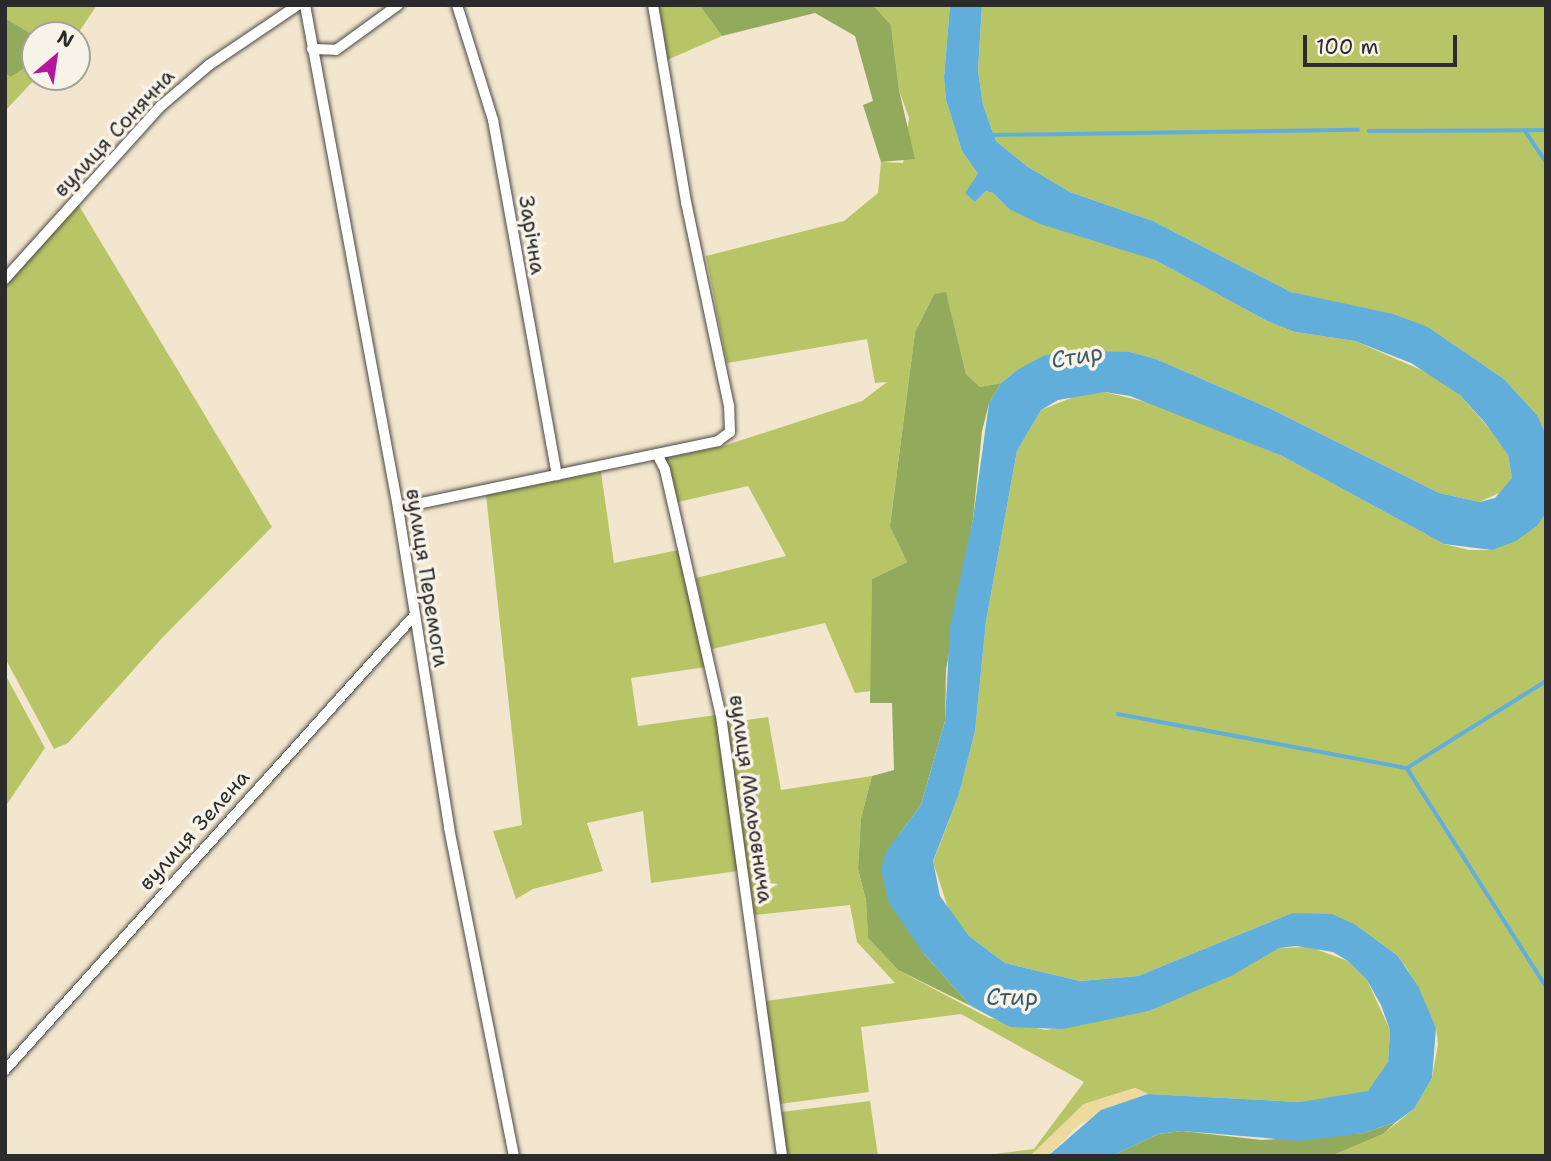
<!DOCTYPE html>
<meta charset="utf-8">
<style>
body{margin:0}
#map{position:relative;width:1551px;height:1161px;overflow:hidden;background:#f2e6ce;font-family:"Shantell Sans",sans-serif}
div>[style]{position:absolute}
[style*='--x']{left:calc(var(--x)*1px);top:calc(var(--y)*1px);width:calc(var(--w)*1px);rotate:calc(var(--a)*1deg)}
.green>*{inset:0;background:#b8c567}
.forest>*{inset:0;background:#92aa5c}
.sand>*{inset:0;background:#eeda9e}
.water>*{inset:0;background:#62aedb}
.stream>*{height:3.5px;margin:-1.75px;padding:0 1.75px;transform-origin:1.75px;border-radius:1.75px;background:#62aedb}
.roads{filter:drop-shadow(0 0 2px #494743) drop-shadow(0 0 2px #494743)}
.minor>*{height:10px;margin:-5px;padding:0 5px;transform-origin:5px;border-radius:5px;background:#fff}
span{translate:-50% -50%;white-space:nowrap;text-align:center;line-height:1.15;-webkit-text-stroke:7px #f7f3e8;paint-order:stroke}
.street-label{font-size:21px;color:#2b2b2b}
.water-label{font-size:23px;color:#3e5969;font-style:italic}
.frame{position:absolute;inset:0;border:7px solid #2b2b2b;pointer-events:none}
.north{position:absolute;left:21px;top:21px;width:70px;height:70px;box-sizing:border-box;background:#f7f3e8;border:2px solid #a5a39c;border-radius:50%;rotate:29deg;font-size:19px;font-weight:700;line-height:28px;text-align:center;color:#2b2b2b}
.north::after{content:'';display:block;margin:auto;width:24px;height:32px;background:#b5179e;clip-path:polygon(50% 0,100% 100%,50% 72%,0 100%)}
.scale{position:absolute;left:1303px;top:35px;width:154px;height:32px;box-sizing:border-box;border:4px solid #2b2b2b;border-top:0;padding-left:9px;font-size:21px;line-height:24px;white-space:nowrap;color:#2b2b2b;-webkit-text-stroke:5px #f7f3e8;paint-order:stroke}
</style>
<div id="map">
<div class="green">
<div style="clip-path:polygon(5px 5px,97px 5px,77px 35px,54px 32px,35px 36px,5px 18px)"></div>
<div style="clip-path:polygon(659px 5px,699px 5px,722px 36px,667px 60px)"></div>
<div style="clip-path:polygon(873px 5px,950px 5px,944px 77px,946px 100px,962px 151px,978px 174px,975px 202px,986px 191px,993px 193px,1009px 209px,1155px 260px,1267px 321px,1295px 332px,1355px 341px,1435px 376px,1460px 395px,1500px 441px,1508px 455px,1512px 478px,1506px 490px,1479px 502px,1439px 493px,1271px 409px,1156px 359px,1130px 352px,1017px 370px,1001px 383px,980px 387px,966px 374px,946px 293px,934px 294px,915px 332px,890px 525px,907px 562px,872px 579px,871px 691px,855px 693px,825px 623px,712px 649px,696px 578px,786px 556px,748px 486px,678px 502px,665px 458px,720px 447px,862px 401px,887px 382px,875px 383px,867px 339px,727px 363px,706px 256px,844px 221px,878px 193px,881px 162px,903px 163px,909px 118px,899px 90px,891px 25px)"></div>
<div style="clip-path:polygon(982px 5px,1546px 5px,1546px 434px,1537px 415px,1504px 379px,1428px 327px,1291px 292px,1153px 221px,1070px 192px,1028px 167px,996px 141px,983px 105px,978px 70px)"></div>
<div style="clip-path:polygon(35px 61px,37px 77px,5px 111px,5px 74px,11px 77px)"></div>
<div style="clip-path:polygon(78px 204px,272px 527px,161px 639px,68px 743px,54px 749px,5px 658px,5px 285px)"></div>
<div style="clip-path:polygon(1105px 392px,1158px 405px,1282px 456px,1444px 544px,1469px 550px,1492px 550px,1538px 525px,1546px 513px,1546px 1156px,1331px 1156px,1383px 1134px,1414px 1109px,1432px 1078px,1438px 1044px,1436px 1028px,1408px 970px,1398px 956px,1356px 925px,1292px 913px,1138px 976px,1080px 981px,1005px 963px,969px 936px,949px 911px,933px 862px,959px 794px,975px 731px,986px 621px,1017px 451px,1041px 410px,1081px 394px)"></div>
<div style="clip-path:polygon(601px 472px,614px 563px,679px 550px,706px 667px,631px 678px,638px 726px,716px 715px,738px 871px,651px 883px,643px 811px,587px 823px,603px 871px,533px 889px,516px 899px,493px 831px,522px 825px,486px 495px)"></div>
<div style="clip-path:polygon(5px 674px,45px 748px,5px 807px)"></div>
<div style="clip-path:polygon(768px 717px,781px 790px,872px 776px,861px 818px,858px 869px,866px 900px,868px 938px,898px 970px,989px 1018px,1046px 1030px,1149px 1011px,1279px 948px,1310px 947px,1348px 961px,1367px 980px,1390px 1030px,1388px 1062px,1382px 1077px,1368px 1091px,1346px 1098px,1300px 1102px,1148px 1094px,1135px 1088px,1084px 1104px,1030px 1156px,980px 1156px,1034px 1149px,1084px 1082px,961px 1014px,861px 1027px,869px 1092px,780px 1104px,766px 1001px,895px 983px,857px 942px,850px 905px,754px 915px,727px 723px)"></div>
<div style="clip-path:polygon(870px 1101px,878px 1156px,787px 1156px,781px 1112px)"></div>
</div>
<div class="forest">
<div style="clip-path:polygon(699px 5px,873px 5px,891px 25px,899px 90px,915px 159px,881px 162px,863px 105px,873px 101px,855px 36px,815px 13px,722px 36px)"></div>
<div style="clip-path:polygon(5px 18px,35px 36px,35px 61px,11px 77px,5px 74px)"></div>
<div style="clip-path:polygon(946px 292px,966px 374px,980px 387px,1001px 383px,989px 403px,982px 431px,973px 519px,946px 670px,945px 721px,921px 805px,898px 836px,924px 954px,971px 1006px,898px 970px,868px 938px,866px 900px,858px 869px,861px 818px,872px 776px,894px 770px,892px 703px,870px 703px,872px 579px,907px 562px,890px 526px,915px 332px,934px 294px)"></div>
<div style="clip-path:polygon(1396px 1122px,1383px 1134px,1331px 1156px,1112px 1156px,1158px 1134px,1182px 1131px,1262px 1140px,1364px 1133px)"></div>
</div>
<div class="sand">
<div style="clip-path:polygon(1135px 1088px,1148px 1094px,1080px 1124px,1048px 1156px,1030px 1156px,1084px 1104px)"></div>
</div>
<div class="water">
<div style="clip-path:polygon(950px 5px,982px 5px,978px 70px,983px 105px,996px 141px,1028px 167px,1070px 192px,1153px 221px,1291px 292px,1393px 314px,1428px 327px,1504px 379px,1537px 415px,1546px 434px,1546px 513px,1538px 525px,1516px 541px,1492px 550px,1444px 544px,1282px 456px,1130px 396px,1105px 392px,1058px 400px,1041px 410px,1017px 451px,986px 621px,975px 731px,959px 794px,933px 861px,940px 896px,969px 936px,1005px 963px,1080px 981px,1138px 976px,1292px 913px,1332px 914px,1356px 925px,1398px 956px,1419px 988px,1436px 1028px,1432px 1078px,1414px 1109px,1396px 1122px,1364px 1133px,1301px 1141px,1182px 1131px,1158px 1134px,1112px 1156px,1048px 1156px,1101px 1110px,1148px 1094px,1300px 1102px,1368px 1091px,1388px 1062px,1390px 1030px,1381px 1005px,1367px 980px,1348px 961px,1333px 952px,1296px 946px,1279px 948px,1233px 975px,1149px 1011px,1063px 1029px,1010px 1027px,971px 1006px,924px 954px,889px 903px,881px 869px,886px 852px,921px 805px,945px 721px,950px 626px,973px 519px,989px 403px,1001px 383px,1017px 370px,1043px 356px,1066px 351px,1130px 352px,1156px 359px,1271px 409px,1439px 493px,1479px 502px,1495px 498px,1512px 478px,1508px 455px,1486px 424px,1460px 395px,1411px 363px,1355px 341px,1295px 332px,1267px 321px,1155px 260px,1040px 224px,1009px 209px,993px 193px,986px 191px,975px 202px,965px 193px,978px 174px,962px 151px,946px 100px,944px 77px)"></div>
</div>
<div class="stream">
<div style="--x:1369;--y:131;--w:177;--a:-0.3"></div>
<div style="--x:1526;--y:132;--w:36;--a:56"></div>
<div style="--x:990;--y:135;--w:368;--a:-0.8"></div>
<div style="--x:1118;--y:714;--w:294;--a:10.6"></div>
<div style="--x:1407;--y:768;--w:164;--a:-32"></div>
<div style="--x:1407;--y:768;--w:259;--a:57.5"></div>
</div>
<div class="roads">
<div class="minor">
<div style="--x:305;--y:5;--w:512;--a:79.52"></div>
<div style="--x:398;--y:508;--w:324;--a:80.9"></div>
<div style="--x:449;--y:828;--w:334;--a:78.8"></div>
<div style="--x:457;--y:5;--w:121;--a:72.6"></div>
<div style="--x:493;--y:120;--w:361;--a:79.8"></div>
<div style="--x:312;--y:49;--w:24;--a:2"></div>
<div style="--x:336;--y:50;--w:77;--a:-36"></div>
<div style="--x:5;--y:279;--w:233;--a:-48"></div>
<div style="--x:161;--y:106;--w:63;--a:-40.5"></div>
<div style="--x:209;--y:65;--w:107;--a:-34"></div>
<div style="--x:657;--y:454;--w:18;--a:63"></div>
<div style="--x:665;--y:470;--w:252;--a:77.2"></div>
<div style="--x:721;--y:716;--w:444;--a:82.1"></div>
<div style="--x:398;--y:508;--w:327;--a:-11.8"></div>
<div style="--x:718;--y:441;--w:15;--a:-37"></div>
<div style="--x:730;--y:432;--w:26;--a:-92"></div>
<div style="--x:729;--y:406;--w:208;--a:-101.9"></div>
<div style="--x:686;--y:202;--w:200;--a:-99.5"></div>
<div style="--x:5;--y:1070;--w:610;--a:-47.99"></div>
</div>
</div>
<div class="street-label">
<span style="left:114px;top:133px;rotate:-47deg">вулиця Сонячна</span>
<span style="left:532px;top:235px;rotate:81deg">Зарічна</span>
<span style="left:427px;top:578px;rotate:81deg">вулиця Перемоги</span>
<span style="left:751px;top:799px;rotate:82deg">вулиця Мальовнича</span>
<span style="left:194px;top:830px;rotate:-48deg">вулиця Зелена</span>
</div>
<div class="water-label">
<span style="left:1077px;top:356px;rotate:-10deg">Стир</span>
<span style="left:1012px;top:997px">Стир</span>
</div>
<div class="frame"></div>
<div class="north">N</div>
<div class="scale">100 m</div>
</div>
